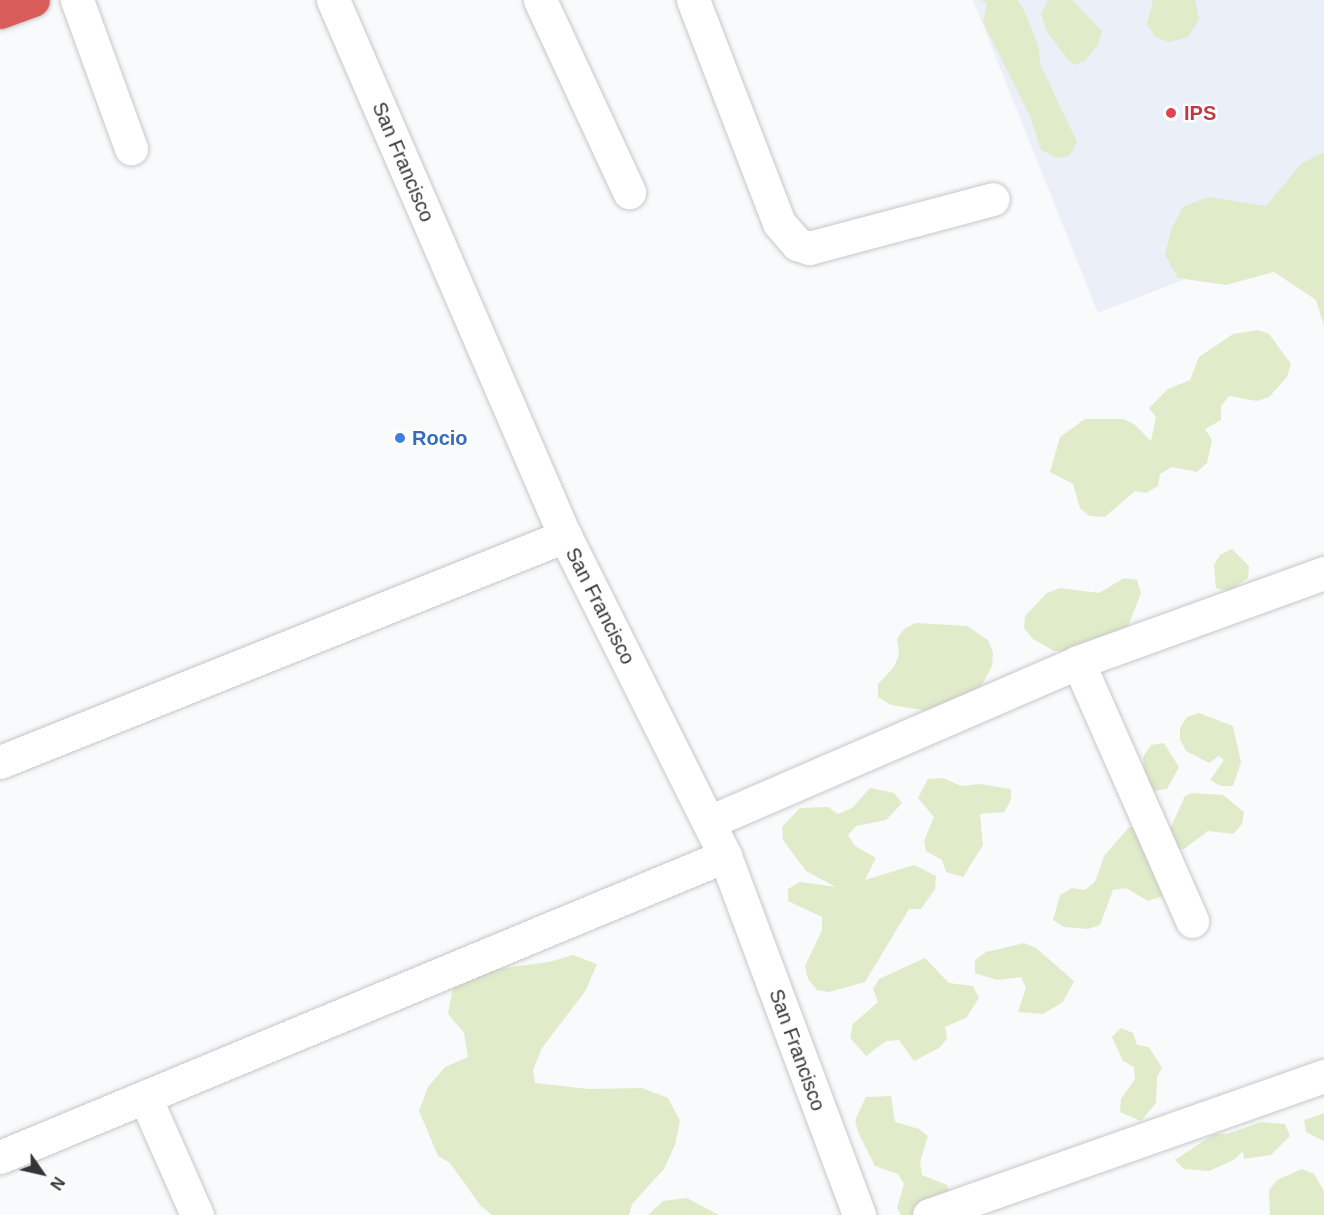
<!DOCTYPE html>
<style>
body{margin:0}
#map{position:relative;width:1324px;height:1215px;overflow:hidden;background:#f9fafc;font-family:Arial,sans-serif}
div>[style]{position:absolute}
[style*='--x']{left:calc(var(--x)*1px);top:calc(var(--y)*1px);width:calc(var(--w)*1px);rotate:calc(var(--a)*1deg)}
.built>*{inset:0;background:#eaeff8}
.green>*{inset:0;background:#e0ebca}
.roads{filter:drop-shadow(0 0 2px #c6c7c8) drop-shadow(0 0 2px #c6c7c8)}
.minor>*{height:33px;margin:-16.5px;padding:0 16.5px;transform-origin:16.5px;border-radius:16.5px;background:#fff}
.highway>*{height:33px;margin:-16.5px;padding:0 16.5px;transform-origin:16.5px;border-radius:16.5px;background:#d85d5a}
.dots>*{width:16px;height:16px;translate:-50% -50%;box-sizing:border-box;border:3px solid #fff;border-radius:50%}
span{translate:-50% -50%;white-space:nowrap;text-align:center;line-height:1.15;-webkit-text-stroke:4.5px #fff;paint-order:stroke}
.health-label{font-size:20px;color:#be3a42;font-weight:700}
.left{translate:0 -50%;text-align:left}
.street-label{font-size:20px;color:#333434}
.shop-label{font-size:20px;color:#366cbe;font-weight:700}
.north{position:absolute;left:12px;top:1143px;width:60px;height:60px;-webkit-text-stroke:4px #fff;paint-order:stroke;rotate:124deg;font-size:16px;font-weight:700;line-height:24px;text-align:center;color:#333434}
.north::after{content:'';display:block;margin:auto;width:21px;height:27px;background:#333434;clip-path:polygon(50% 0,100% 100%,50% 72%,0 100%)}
</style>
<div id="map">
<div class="built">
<div style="clip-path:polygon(973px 0,1324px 0,1324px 225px,1098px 313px)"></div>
</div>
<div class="green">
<div style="clip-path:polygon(981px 0,1017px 0,1023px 8px,1038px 45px,1041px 66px,1077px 142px,1069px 156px,1057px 158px,1041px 150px,1030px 116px,983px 22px,987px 4px)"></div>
<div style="clip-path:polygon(1048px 0,1072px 0,1102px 31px,1098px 44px,1085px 61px,1075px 65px,1069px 61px,1047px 32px,1041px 14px)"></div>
<div style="clip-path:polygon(1153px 0,1195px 0,1199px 19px,1188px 37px,1169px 42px,1155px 37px,1147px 24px)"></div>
<div style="clip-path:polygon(1324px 152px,1324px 326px,1316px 300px,1274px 272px,1226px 285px,1178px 278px,1165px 255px,1171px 230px,1183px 207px,1208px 197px,1266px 206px,1301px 164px)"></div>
<div style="clip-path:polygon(1258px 330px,1269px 334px,1291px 364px,1287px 377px,1269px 397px,1257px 401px,1229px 396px,1221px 406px,1221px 420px,1205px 429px,1212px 440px,1207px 463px,1197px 472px,1172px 467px,1160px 474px,1158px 486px,1146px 493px,1135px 491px,1105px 517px,1089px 516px,1080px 508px,1073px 484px,1050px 472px,1060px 437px,1085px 419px,1123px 419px,1134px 424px,1151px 441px,1156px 417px,1149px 408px,1168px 389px,1190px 380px,1199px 357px,1233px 334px)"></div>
<div style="clip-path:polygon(1232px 549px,1249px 566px,1248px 578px,1229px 591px,1216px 588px,1214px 565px,1220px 555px)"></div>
<div style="clip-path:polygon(1124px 578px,1137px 580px,1141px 593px,1127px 629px,1066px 651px,1054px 651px,1033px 639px,1024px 628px,1025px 616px,1047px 593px,1060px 588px,1099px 593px)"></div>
<div style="clip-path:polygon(916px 623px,967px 626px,988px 640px,993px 653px,992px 666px,979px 690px,929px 711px,891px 705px,878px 697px,878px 684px,894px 667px,899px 655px,897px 639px,904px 629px)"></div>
<div style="clip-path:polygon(1199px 713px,1233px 726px,1241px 762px,1233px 786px,1221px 786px,1210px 780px,1224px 760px,1219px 756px,1209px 763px,1186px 751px,1180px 740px,1180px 728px,1187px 717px)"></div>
<div style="clip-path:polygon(1164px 743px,1179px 767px,1167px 789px,1153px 791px,1145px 783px,1143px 757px,1151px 745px)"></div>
<div style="clip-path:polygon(943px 778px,961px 786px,980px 784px,1011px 789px,1011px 800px,1004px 812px,980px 814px,983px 845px,963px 877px,946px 872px,942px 860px,926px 851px,924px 841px,934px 817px,918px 798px,928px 779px)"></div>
<div style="clip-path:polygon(870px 788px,894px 793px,902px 803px,886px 820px,856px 826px,848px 835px,855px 846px,876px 858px,865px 880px,914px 865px,936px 876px,935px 889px,921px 909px,909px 909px,865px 982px,829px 992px,817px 990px,808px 979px,805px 966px,822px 930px,822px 917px,788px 901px,788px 889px,800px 882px,836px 887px,806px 871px,783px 840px,782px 827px,800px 808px,828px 807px,838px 814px,852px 808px)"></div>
<div style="clip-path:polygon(1191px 793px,1223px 795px,1244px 812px,1242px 824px,1233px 834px,1208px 831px,1184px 849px,1178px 849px,1169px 841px,1171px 827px,1185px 796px)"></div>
<div style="clip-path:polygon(1129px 827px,1143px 827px,1163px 896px,1148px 901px,1126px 888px,1113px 890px,1100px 925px,1088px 929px,1064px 927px,1053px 920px,1060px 895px,1072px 888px,1085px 890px,1095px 882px,1104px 856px)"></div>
<div style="clip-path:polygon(1024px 943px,1036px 948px,1074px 981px,1063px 1002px,1043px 1014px,1018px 1012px,1026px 988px,1021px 977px,997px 980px,975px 973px,975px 960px,986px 952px)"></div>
<div style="clip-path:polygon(573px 955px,597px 964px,586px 990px,542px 1048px,533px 1070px,535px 1083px,589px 1089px,642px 1088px,668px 1098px,680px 1121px,675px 1145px,664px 1169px,632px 1204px,629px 1215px,492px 1215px,480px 1205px,450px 1163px,438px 1156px,419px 1111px,428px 1087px,445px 1067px,468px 1057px,464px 1033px,448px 1014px,453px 987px,496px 969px,549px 962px)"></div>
<div style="clip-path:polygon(925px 958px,949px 983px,973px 986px,979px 998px,966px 1018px,945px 1027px,947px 1039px,939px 1048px,914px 1061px,899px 1040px,886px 1041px,866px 1056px,850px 1038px,853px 1024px,878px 1002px,873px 989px,879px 979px)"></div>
<div style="clip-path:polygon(1121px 1028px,1133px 1033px,1137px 1045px,1149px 1047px,1162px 1068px,1157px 1077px,1156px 1103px,1141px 1121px,1120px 1112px,1121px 1099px,1135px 1079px,1134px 1067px,1123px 1061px,1112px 1037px)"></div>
<div style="clip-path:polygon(891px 1096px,895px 1122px,919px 1129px,928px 1136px,920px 1162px,922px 1175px,947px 1185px,950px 1197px,940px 1215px,901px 1215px,897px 1208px,904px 1184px,898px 1174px,875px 1166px,858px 1132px,855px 1120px,866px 1097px)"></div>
<div style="clip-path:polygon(1324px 1113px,1324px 1141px,1306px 1132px,1304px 1120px)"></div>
<div style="clip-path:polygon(1261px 1122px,1285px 1124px,1290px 1136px,1271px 1155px,1244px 1159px,1243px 1151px,1234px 1160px,1209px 1171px,1184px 1169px,1175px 1160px,1214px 1134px,1227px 1134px)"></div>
<div style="clip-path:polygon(1302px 1169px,1314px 1174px,1324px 1191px,1324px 1215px,1270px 1215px,1269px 1190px,1277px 1180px)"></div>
<div style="clip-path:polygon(687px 1198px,719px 1215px,648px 1215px,663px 1201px)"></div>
</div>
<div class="roads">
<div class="minor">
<div style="--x:77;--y:0;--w:158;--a:70"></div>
<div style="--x:333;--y:0;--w:584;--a:66.6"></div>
<div style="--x:565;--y:536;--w:358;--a:63.4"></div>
<div style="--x:725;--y:856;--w:383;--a:69.5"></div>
<div style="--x:540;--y:0;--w:212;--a:65.1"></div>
<div style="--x:693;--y:0;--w:239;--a:68.9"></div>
<div style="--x:779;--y:223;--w:28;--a:49"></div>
<div style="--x:797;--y:244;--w:13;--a:18"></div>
<div style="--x:809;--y:248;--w:190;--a:-14.9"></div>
<div style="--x:1078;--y:662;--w:283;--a:66.2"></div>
<div style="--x:0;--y:762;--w:609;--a:-21.8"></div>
<div style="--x:709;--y:822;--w:402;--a:-23.4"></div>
<div style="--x:1078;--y:662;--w:262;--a:-19.9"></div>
<div style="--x:145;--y:1097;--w:129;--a:66.2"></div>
<div style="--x:0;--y:1157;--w:785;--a:-22.55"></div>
<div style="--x:929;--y:1215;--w:419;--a:-19.4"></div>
</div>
<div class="highway">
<div style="--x:0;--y:12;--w:35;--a:-20"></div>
</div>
</div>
<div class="dots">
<div style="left:1171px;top:113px;background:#e0444e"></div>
<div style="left:400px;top:438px;background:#3f7fe0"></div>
</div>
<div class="health-label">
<span class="left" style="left:1184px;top:113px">IPS</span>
</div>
<div class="street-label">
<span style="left:403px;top:162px;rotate:67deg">San Francisco</span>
<span style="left:600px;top:606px;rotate:63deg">San Francisco</span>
<span style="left:797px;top:1050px;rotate:70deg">San Francisco</span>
</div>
<div class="shop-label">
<span class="left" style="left:412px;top:438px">Rocio</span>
</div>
<div class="north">N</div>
</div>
